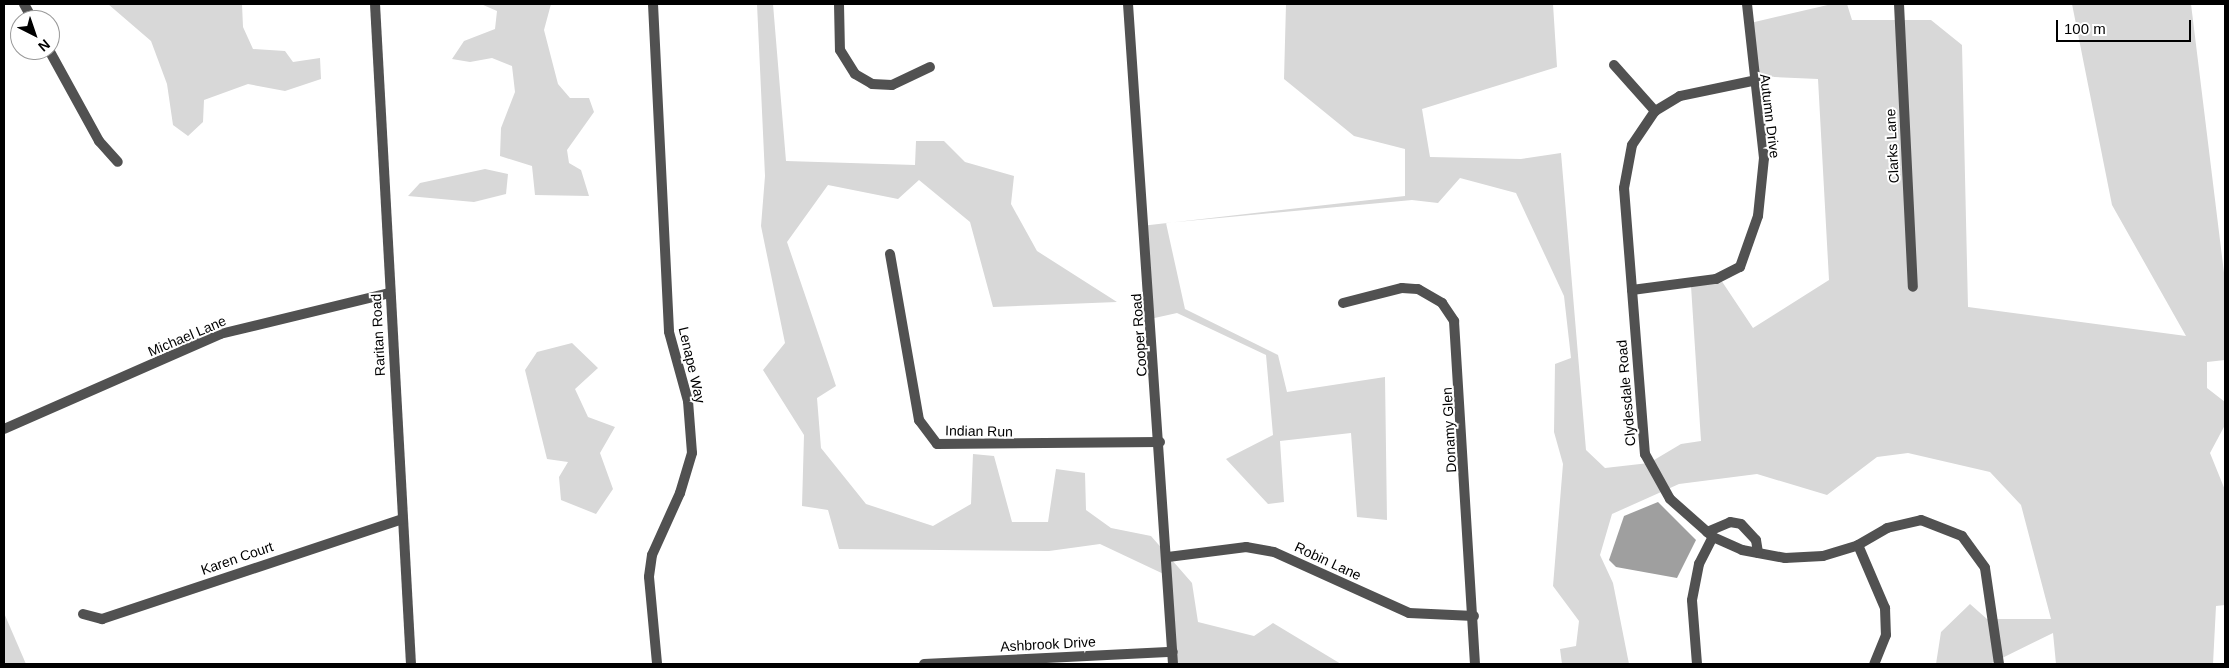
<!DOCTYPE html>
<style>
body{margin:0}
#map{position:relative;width:2229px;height:668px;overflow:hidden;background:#fff;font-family:Arial,sans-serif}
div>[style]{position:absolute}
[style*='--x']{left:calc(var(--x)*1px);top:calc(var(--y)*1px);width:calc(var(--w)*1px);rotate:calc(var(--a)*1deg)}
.green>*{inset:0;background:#d8d8d8}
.water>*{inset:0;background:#9f9f9f}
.minor>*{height:10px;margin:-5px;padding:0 5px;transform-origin:5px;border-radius:5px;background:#515151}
span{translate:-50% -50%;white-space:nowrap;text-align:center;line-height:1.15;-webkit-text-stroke:4px #fff;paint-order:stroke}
.street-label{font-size:14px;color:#000}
.frame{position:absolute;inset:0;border:5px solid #000;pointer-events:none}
.north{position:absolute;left:10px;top:10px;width:50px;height:50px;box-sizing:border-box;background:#fff;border:1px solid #999;border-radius:50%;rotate:139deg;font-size:14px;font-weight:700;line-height:20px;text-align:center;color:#000}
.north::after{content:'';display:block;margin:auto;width:18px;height:22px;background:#000;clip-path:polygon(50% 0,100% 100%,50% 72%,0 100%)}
.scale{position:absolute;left:2056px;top:20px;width:135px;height:22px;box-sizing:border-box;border:2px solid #000;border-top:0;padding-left:6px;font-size:15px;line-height:18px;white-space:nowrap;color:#000;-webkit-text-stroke:4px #fff;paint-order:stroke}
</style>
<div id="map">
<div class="green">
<div style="clip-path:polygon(108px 4px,242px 4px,243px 27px,253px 49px,285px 51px,293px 62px,320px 58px,321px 79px,285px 91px,248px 84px,204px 100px,203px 122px,188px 136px,173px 125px,167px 84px,151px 41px)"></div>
<div style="clip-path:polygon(481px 4px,551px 4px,544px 30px,558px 84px,570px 98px,589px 98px,594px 112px,567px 150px,569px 163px,581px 170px,589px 196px,535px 195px,532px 166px,500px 156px,501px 128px,515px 92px,512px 66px,492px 58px,470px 62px,452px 59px,464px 41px,495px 29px,497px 11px)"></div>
<div style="clip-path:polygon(757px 4px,773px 4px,786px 161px,915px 165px,916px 141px,944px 141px,965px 162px,1014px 176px,1011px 204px,1037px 251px,1117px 302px,993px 307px,970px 222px,919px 180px,898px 199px,828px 185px,787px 242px,836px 386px,817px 398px,821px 448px,866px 504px,933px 526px,971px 504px,973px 454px,994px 456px,1012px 522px,1048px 522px,1056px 469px,1085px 473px,1086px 510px,1111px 528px,1151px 536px,1192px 583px,1198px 622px,1254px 636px,1273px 623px,1341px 664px,1173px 664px,1170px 577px,1100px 544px,1049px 551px,839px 549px,828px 510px,802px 506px,804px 435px,763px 370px,785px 343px,761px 226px,765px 176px)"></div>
<div style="clip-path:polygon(1286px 4px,1553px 4px,1557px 67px,1422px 109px,1430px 157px,1521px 159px,1561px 153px,1586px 450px,1605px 468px,1649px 463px,1681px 444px,1701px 441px,1691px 286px,1721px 280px,1753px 328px,1829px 280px,1818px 79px,1753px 76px,1746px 24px,1832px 4px,1847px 4px,1852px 20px,1931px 20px,1962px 45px,1968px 307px,2186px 336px,2112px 205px,2072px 4px,2191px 4px,2225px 281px,2225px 360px,2207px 362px,2207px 388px,2225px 402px,2225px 425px,2210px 453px,2225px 490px,2225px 605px,2216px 606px,2213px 664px,2056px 664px,2053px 633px,1990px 664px,1936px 664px,1941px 632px,1970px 604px,1987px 619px,2051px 619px,2021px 505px,1990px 472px,1908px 453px,1877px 457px,1827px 495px,1757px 474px,1679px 484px,1612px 514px,1600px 555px,1613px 583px,1629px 664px,1562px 664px,1560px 649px,1576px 646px,1579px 621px,1553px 586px,1563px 464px,1554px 432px,1555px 364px,1571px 358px,1564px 296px,1516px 193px,1460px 178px,1438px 203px,1412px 200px,1166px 223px,1185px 309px,1278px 355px,1287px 392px,1385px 377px,1387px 520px,1357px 517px,1351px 433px,1280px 441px,1284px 502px,1268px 504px,1226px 459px,1273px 435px,1266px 355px,1177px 313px,1150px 319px,1141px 226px,1405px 196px,1405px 149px,1354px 136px,1284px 79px)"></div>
<div style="clip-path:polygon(485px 169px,508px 174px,506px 194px,474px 202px,408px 196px,420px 183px)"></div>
<div style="clip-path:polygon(572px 343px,598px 368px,575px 389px,588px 417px,615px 427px,600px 453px,613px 489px,596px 514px,561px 500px,559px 477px,568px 462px,547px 459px,525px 370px,537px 352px)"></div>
<div style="clip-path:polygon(4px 613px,26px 664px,4px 664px)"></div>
</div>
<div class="water">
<div style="clip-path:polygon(1658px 502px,1696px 540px,1677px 578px,1616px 567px,1609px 560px,1624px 516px)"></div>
</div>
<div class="minor">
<div style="--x:24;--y:4;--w:18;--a:61"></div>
<div style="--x:375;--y:4;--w:661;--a:86.88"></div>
<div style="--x:653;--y:4;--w:328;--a:87.2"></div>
<div style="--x:669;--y:332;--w:72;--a:74.6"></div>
<div style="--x:688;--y:401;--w:52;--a:85.6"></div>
<div style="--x:692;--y:453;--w:42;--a:106.7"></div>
<div style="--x:680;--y:493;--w:68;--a:114.3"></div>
<div style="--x:652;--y:555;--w:22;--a:98"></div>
<div style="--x:649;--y:577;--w:87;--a:84.7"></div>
<div style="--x:839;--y:4;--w:46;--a:88.8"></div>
<div style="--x:840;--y:50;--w:28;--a:58"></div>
<div style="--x:855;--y:74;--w:20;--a:30"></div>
<div style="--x:872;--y:84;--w:20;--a:3"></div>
<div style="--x:892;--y:85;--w:42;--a:-25.3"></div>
<div style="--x:1128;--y:4;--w:662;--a:86.1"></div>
<div style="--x:1899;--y:4;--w:283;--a:87.2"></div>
<div style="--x:49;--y:50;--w:104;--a:61.2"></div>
<div style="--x:99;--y:141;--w:28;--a:48"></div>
<div style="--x:1614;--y:65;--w:62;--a:48.3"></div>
<div style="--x:1752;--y:81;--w:74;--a:168.2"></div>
<div style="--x:1680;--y:96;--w:29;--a:149"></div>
<div style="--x:1655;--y:111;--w:41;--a:124.1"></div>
<div style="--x:1632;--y:145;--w:44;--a:100.5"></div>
<div style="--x:1624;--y:188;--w:267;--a:85.5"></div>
<div style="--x:1645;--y:454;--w:51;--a:60.9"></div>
<div style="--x:1670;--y:499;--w:57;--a:41.5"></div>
<div style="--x:1713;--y:537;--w:32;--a:24"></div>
<div style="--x:1742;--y:550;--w:44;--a:10.5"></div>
<div style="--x:1785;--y:558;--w:38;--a:-3"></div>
<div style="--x:1823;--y:556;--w:37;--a:-17"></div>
<div style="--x:1858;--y:545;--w:34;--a:-30"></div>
<div style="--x:1887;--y:528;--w:35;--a:-13"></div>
<div style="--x:1921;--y:520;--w:44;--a:21.3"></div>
<div style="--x:1962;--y:536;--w:39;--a:54"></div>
<div style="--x:1985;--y:568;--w:97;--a:81.7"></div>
<div style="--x:890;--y:254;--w:169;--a:80.1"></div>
<div style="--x:919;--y:420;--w:30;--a:53"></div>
<div style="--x:937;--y:444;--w:223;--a:-0.5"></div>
<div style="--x:1632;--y:290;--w:85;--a:-7.5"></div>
<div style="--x:1716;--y:279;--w:27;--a:-27"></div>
<div style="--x:1740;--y:267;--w:54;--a:-70.6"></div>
<div style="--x:1758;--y:216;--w:58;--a:-84.1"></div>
<div style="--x:1764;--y:158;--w:155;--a:-96.3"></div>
<div style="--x:1343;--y:303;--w:61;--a:-14.3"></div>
<div style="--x:1402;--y:288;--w:16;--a:4"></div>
<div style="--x:1418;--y:289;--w:28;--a:30"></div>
<div style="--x:1442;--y:303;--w:22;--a:56"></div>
<div style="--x:1454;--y:321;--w:344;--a:86.5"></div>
<div style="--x:4;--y:429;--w:236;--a:-23.7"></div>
<div style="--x:220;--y:334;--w:175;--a:-13.6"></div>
<div style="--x:1707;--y:532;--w:25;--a:-23"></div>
<div style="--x:1730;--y:522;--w:11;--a:10"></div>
<div style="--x:1741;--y:524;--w:22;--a:47"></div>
<div style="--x:1756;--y:540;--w:13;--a:81"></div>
<div style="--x:1858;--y:545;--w:69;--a:66.8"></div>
<div style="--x:1885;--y:608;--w:27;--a:88"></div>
<div style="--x:1886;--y:635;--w:31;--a:112"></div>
<div style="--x:1168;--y:557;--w:79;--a:-7.3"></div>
<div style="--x:1246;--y:547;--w:28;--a:10"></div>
<div style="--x:1274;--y:552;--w:148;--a:24.3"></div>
<div style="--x:1409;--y:613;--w:65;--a:2.6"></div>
<div style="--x:83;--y:614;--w:20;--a:15"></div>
<div style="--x:102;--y:619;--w:316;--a:-18.4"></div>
<div style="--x:924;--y:664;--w:249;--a:-2.8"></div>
<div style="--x:1697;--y:664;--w:64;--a:-94.5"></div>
<div style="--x:1692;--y:600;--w:37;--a:-79"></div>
<div style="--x:1699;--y:564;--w:30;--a:-63"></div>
</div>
<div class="street-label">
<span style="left:1770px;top:116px;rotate:83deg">Autumn Drive</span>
<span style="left:1892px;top:146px;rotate:-93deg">Clarks Lane</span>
<span style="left:378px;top:335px;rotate:-93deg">Raritan Road</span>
<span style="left:1139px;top:335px;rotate:-94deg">Cooper Road</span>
<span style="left:187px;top:336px;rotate:-23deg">Michael Lane</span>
<span style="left:692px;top:365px;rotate:77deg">Lenape Way</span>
<span style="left:1626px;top:393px;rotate:-95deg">Clydesdale Road</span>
<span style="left:1449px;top:430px;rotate:-93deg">Donamy Glen</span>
<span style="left:979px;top:431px;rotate:1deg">Indian Run</span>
<span style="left:237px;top:558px;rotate:-19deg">Karen Court</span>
<span style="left:1328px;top:561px;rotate:25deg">Robin Lane</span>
<span style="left:1048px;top:644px;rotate:-3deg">Ashbrook Drive</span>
</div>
<div class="frame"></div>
<div class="north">N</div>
<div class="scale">100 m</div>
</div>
